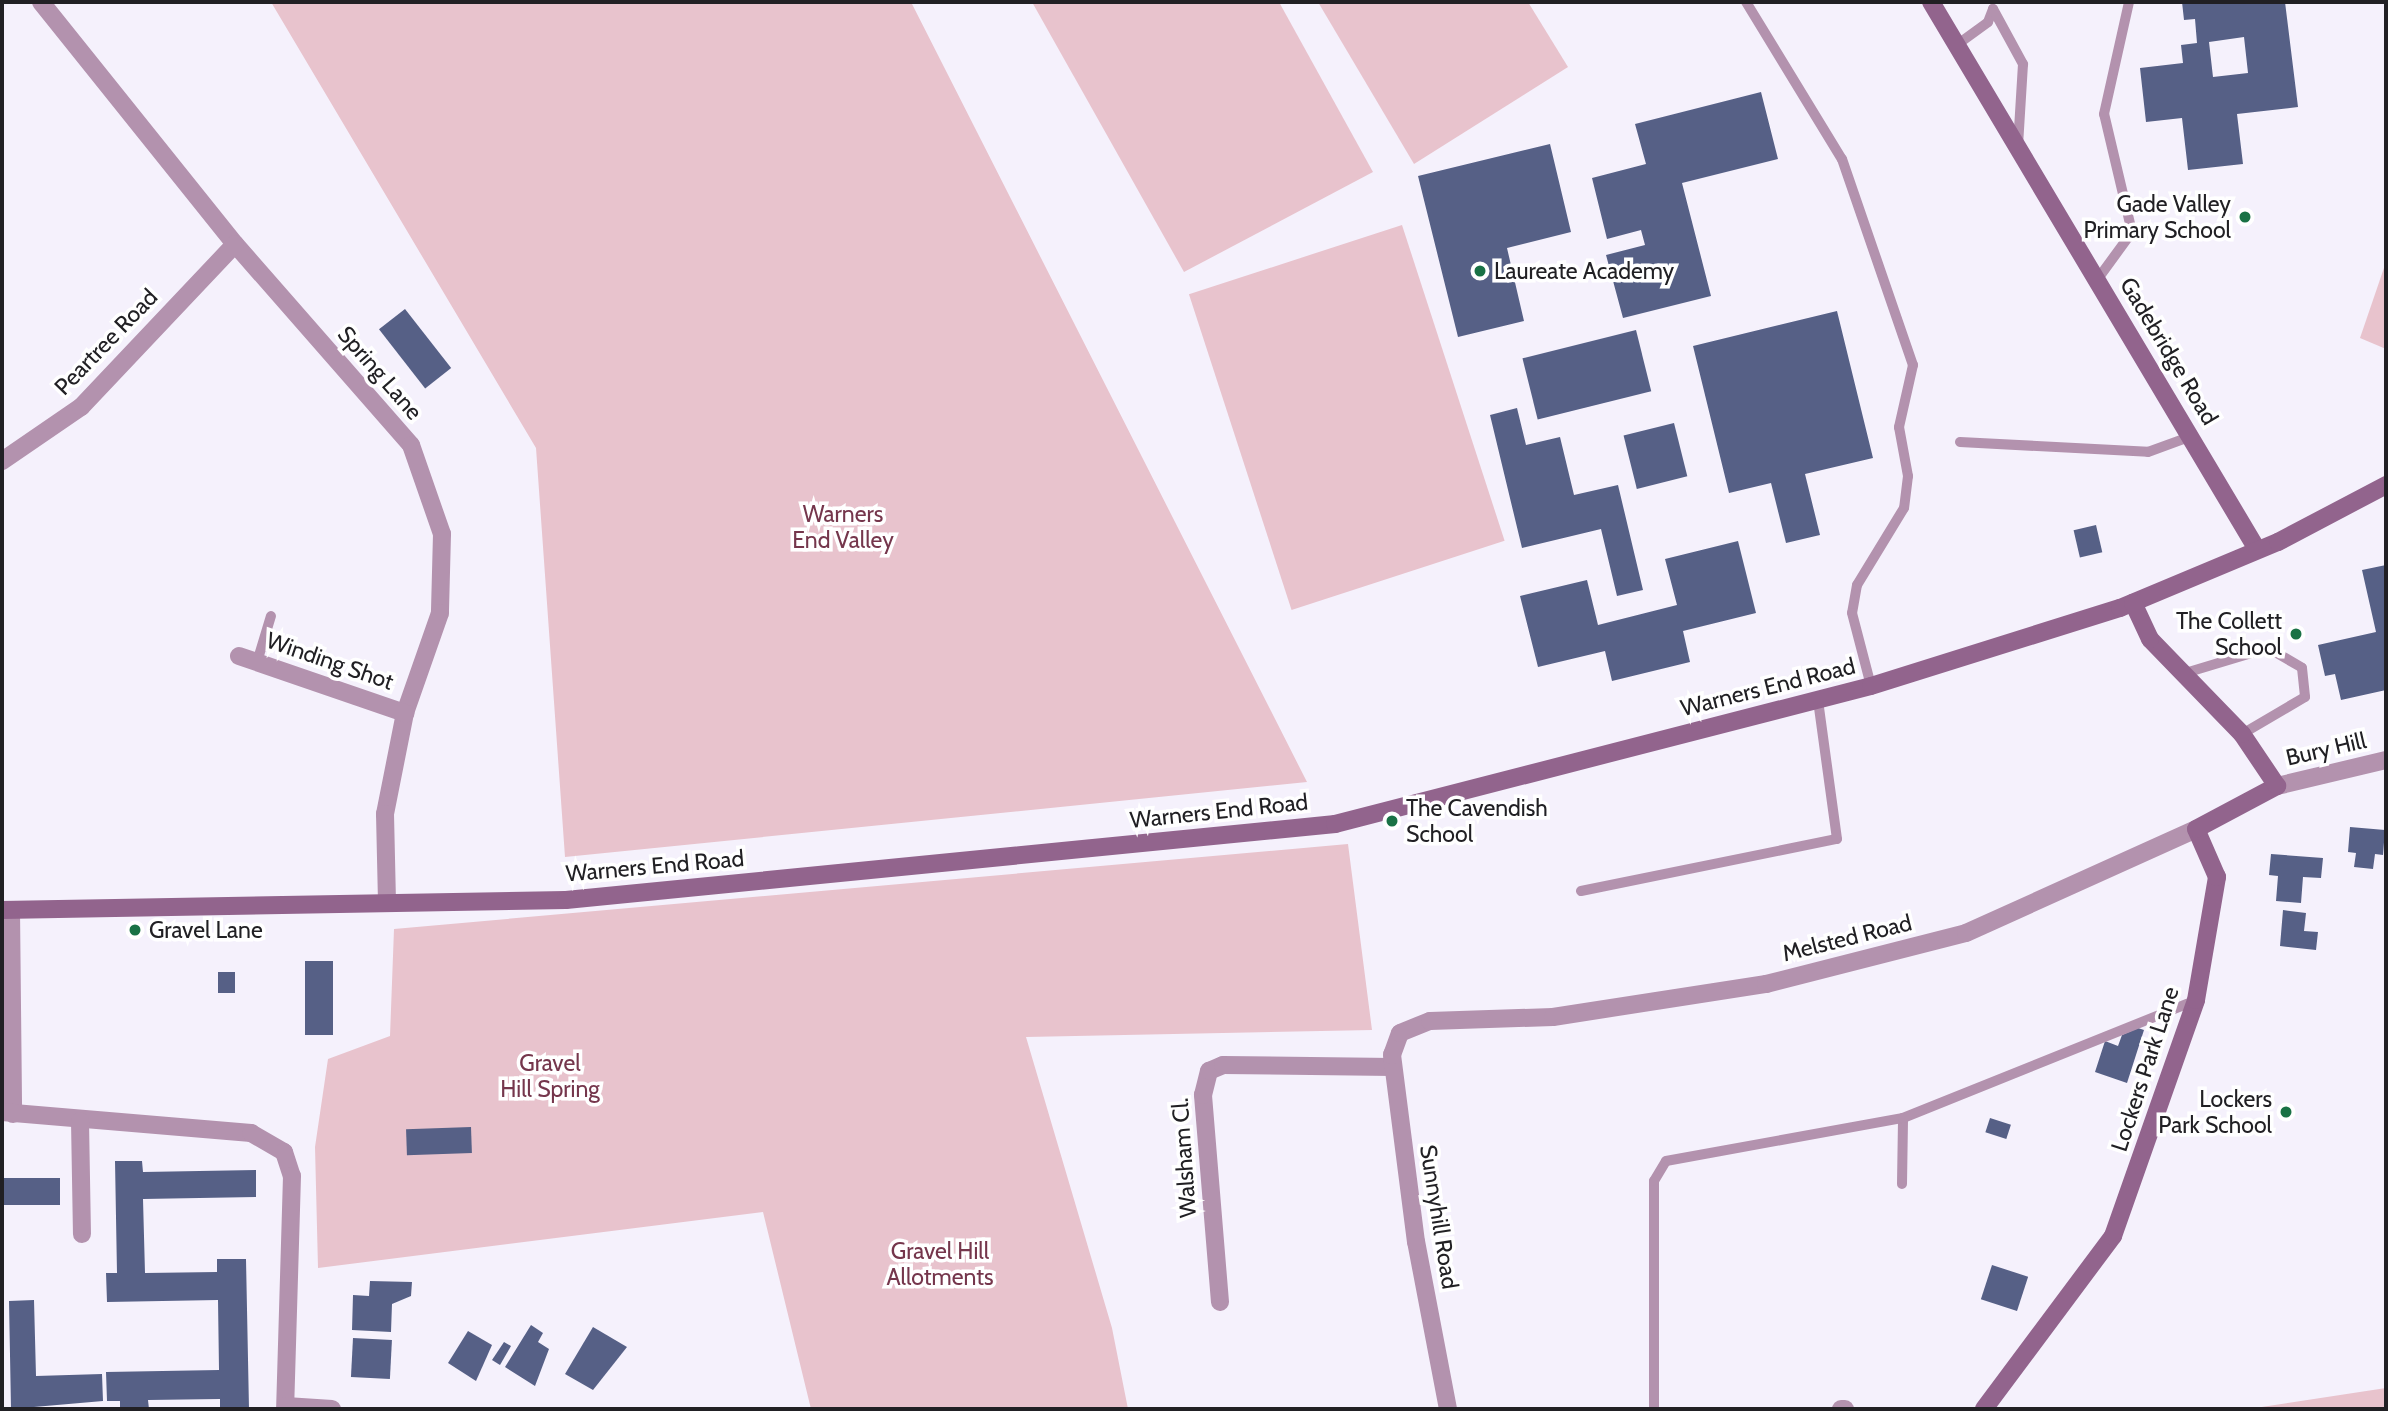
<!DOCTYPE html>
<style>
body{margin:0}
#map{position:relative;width:2388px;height:1411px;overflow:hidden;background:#f5f1fc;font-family:Cabin,sans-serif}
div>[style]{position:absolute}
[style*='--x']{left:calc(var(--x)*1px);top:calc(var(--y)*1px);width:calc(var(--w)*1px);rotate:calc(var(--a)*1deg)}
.green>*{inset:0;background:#e8c3cd;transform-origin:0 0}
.building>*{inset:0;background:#566086;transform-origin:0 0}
.lane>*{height:10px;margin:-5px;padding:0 5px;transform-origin:5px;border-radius:5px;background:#b392ae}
.street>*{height:18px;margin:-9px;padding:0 9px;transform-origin:9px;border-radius:9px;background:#b392ae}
.secondary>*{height:18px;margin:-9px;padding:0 9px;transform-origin:9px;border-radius:9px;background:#92648d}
.dots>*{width:19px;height:19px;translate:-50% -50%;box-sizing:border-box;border:4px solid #fff;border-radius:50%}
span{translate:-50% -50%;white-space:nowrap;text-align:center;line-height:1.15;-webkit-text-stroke:7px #fff;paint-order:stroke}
.poi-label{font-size:23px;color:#212024}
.right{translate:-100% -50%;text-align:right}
.left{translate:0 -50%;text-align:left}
.street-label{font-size:23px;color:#212024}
.park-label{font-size:23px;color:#75364c}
.frame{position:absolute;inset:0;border:4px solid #212024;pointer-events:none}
</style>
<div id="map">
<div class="green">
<div style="clip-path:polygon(271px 2px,911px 2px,1307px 782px,565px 857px,536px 448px)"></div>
<div style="clip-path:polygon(1032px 2px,1279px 2px,1373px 172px,1184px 272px)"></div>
<div style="clip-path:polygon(1318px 2px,1528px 2px,1568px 67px,1414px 164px)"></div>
<div style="left:1402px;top:225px;width:332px;height:224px;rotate:72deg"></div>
<div style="clip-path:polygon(2386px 262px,2386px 349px,2360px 338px)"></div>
<div style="clip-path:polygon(1348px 844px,1372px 1030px,1026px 1037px,1112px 1328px,1128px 1409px,811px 1409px,763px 1212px,318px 1268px,315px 1147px,328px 1059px,390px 1036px,394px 929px)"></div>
<div style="clip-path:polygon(2386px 1388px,2386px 1409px,2255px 1409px,2255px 1408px)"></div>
</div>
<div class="building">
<div style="clip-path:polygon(evenodd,2182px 2px,2285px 2px,2298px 107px,2237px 114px,2243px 164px,2188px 170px,2182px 118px,2146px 122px,2140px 68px,2183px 63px,2181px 45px,2197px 43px,2195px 19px,2184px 20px,2182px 2px,2244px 37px,2248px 73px,2213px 77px,2209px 42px,2244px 37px)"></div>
<div style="clip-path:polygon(1761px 92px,1778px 159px,1682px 183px,1711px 296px,1623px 318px,1606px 255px,1645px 245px,1641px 230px,1607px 239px,1592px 178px,1646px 164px,1635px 124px)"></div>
<div style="clip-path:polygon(1550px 144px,1571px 232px,1507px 248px,1524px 321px,1458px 337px,1418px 176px)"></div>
<div style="left:405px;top:309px;width:75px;height:33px;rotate:52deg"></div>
<div style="clip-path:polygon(1837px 311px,1873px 458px,1805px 474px,1820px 535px,1786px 543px,1771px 483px,1729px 493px,1693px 346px)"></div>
<div style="left:1636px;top:330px;width:63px;height:117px;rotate:76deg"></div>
<div style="clip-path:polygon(1517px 408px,1526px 445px,1560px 437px,1574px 495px,1618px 485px,1643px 590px,1617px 596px,1601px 529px,1522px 548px,1490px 415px)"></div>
<div style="left:1674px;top:423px;width:55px;height:52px;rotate:76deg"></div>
<div style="left:2096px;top:525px;width:28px;height:23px;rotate:77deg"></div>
<div style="clip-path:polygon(1738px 541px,1756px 613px,1683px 631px,1690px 662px,1612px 681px,1605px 651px,1538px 667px,1520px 596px,1587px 580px,1598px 625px,1677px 605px,1665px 559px)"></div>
<div style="clip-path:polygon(2386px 565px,2386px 690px,2341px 700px,2335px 674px,2325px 676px,2318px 645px,2376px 632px,2362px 570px)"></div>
<div style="clip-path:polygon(2350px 827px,2385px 830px,2383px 855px,2375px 854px,2373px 869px,2354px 867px,2356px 853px,2348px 852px)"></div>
<div style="clip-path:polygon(2271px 854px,2323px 858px,2321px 878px,2303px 877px,2301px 903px,2276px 901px,2278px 876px,2269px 875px)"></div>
<div style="clip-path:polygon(2283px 910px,2306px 913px,2304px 931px,2318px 932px,2316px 950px,2280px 946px)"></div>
<div style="left:305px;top:961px;width:28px;height:74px"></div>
<div style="left:218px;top:972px;width:17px;height:21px"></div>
<div style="clip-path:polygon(2138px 1028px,2144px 1030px,2127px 1083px,2095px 1072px,2105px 1041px,2118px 1046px,2122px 1035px)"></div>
<div style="left:1990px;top:1118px;width:22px;height:15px;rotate:18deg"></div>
<div style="left:471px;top:1127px;width:26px;height:65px;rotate:88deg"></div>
<div style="clip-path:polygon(115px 1161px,142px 1161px,143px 1172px,256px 1170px,256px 1197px,143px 1199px,145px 1273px,217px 1272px,217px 1259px,246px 1259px,249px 1409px,220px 1409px,220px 1399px,148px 1400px,149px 1409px,120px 1409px,120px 1401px,107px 1401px,106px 1372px,219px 1370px,218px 1300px,107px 1302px,106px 1273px,117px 1273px)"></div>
<div style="left:60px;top:1178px;width:27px;height:58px;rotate:90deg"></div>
<div style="left:1992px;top:1265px;width:38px;height:36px;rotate:18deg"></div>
<div style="clip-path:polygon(370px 1281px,412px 1282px,411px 1296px,392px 1304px,391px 1332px,352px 1330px,353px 1295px,369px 1296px)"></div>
<div style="clip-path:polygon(34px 1300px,36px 1376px,102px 1374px,103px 1401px,11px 1409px,9px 1301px)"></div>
<div style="clip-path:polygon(531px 1325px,543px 1333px,538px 1342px,549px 1349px,535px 1386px,505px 1367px)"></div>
<div style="clip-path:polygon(593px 1327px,627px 1347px,593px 1390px,565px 1374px)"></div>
<div style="clip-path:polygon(468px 1331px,492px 1345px,476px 1381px,448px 1363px)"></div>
<div style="left:353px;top:1338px;width:39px;height:39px;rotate:3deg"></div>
<div style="clip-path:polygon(504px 1342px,511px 1346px,500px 1365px,492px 1360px)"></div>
</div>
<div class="lane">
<div style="--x:1746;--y:2;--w:184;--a:58.6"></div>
<div style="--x:1842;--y:159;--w:218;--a:71"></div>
<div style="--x:1913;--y:365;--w:64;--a:102.7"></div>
<div style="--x:1899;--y:427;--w:50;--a:79.6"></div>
<div style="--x:1908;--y:476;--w:32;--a:97"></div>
<div style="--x:1904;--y:508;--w:90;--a:121.4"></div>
<div style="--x:1857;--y:585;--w:28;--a:100"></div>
<div style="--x:1852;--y:613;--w:75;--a:75.4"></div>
<div style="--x:1958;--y:44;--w:37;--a:-36"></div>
<div style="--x:1988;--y:22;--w:14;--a:-69"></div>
<div style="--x:1993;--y:9;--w:63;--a:61.4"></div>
<div style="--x:2023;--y:64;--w:82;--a:93.5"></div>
<div style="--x:2097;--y:280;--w:59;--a:-53.9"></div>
<div style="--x:2132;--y:232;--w:121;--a:-103.3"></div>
<div style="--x:2104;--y:114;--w:115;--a:-77.4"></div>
<div style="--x:1960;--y:442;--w:188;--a:3"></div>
<div style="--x:2148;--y:452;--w:47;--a:-20"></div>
<div style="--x:257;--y:662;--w:48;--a:-73.1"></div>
<div style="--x:2182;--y:674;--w:90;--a:-16.8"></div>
<div style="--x:2268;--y:648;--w:39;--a:30"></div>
<div style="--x:2302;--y:668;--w:29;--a:84"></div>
<div style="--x:2305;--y:697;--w:73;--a:149.6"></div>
<div style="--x:1581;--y:891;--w:261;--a:-11.5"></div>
<div style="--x:1837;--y:839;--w:140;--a:-97.8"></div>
<div style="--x:1902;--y:1184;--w:66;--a:-89.1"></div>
<div style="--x:1654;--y:1409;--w:228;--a:-90"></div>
<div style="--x:1654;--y:1181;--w:23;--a:-59"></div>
<div style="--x:1666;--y:1161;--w:241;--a:-10.3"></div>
<div style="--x:1903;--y:1118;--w:316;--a:-21.9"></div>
</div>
<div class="street">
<div style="--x:41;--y:2;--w:310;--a:51.3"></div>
<div style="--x:235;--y:244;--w:267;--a:48.8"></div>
<div style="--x:411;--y:445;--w:94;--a:70.8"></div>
<div style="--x:442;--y:534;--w:79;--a:91.5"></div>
<div style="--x:440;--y:613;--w:106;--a:109.3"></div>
<div style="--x:405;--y:713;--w:103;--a:101.2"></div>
<div style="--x:385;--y:814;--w:89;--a:88.7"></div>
<div style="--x:2;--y:461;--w:96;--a:-34.4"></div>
<div style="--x:81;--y:407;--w:224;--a:-46.6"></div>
<div style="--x:239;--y:656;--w:176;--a:19"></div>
<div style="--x:2277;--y:786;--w:112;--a:-13.4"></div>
<div style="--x:11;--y:910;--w:204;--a:89.4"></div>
<div style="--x:2;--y:1112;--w:250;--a:4.8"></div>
<div style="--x:251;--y:1133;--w:38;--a:30"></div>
<div style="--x:284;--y:1152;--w:25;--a:72"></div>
<div style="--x:292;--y:1176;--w:233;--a:91.7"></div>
<div style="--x:80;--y:1121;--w:113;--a:89"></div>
<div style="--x:1220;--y:1302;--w:208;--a:-94.7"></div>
<div style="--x:1203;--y:1095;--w:25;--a:-76"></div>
<div style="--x:1209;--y:1071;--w:15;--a:-23"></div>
<div style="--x:1223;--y:1065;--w:170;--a:0.7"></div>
<div style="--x:286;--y:1406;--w:46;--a:3.7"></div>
<div style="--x:1448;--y:1409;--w:170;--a:-100.8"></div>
<div style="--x:1416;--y:1242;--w:189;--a:-97.3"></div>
<div style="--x:1392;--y:1055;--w:23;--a:-70"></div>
<div style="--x:1400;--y:1033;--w:32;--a:-22"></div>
<div style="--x:1430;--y:1021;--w:123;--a:-1.9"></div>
<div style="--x:1553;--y:1017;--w:216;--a:-8.8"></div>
<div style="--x:1766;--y:984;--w:206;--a:-14.3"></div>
<div style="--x:1966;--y:933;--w:252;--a:-24.3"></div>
<div style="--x:1841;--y:1409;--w:4;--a:0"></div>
</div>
<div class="secondary">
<div style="--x:1931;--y:2;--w:633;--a:59.22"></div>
<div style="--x:2;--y:910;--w:564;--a:-1.02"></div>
<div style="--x:566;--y:900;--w:773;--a:-5.64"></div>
<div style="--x:1335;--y:824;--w:553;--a:-14.44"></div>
<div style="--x:1871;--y:686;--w:261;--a:-17.4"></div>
<div style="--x:2120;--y:608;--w:171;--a:-22.7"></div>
<div style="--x:2278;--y:542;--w:122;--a:-27.8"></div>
<div style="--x:1984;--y:1409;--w:216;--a:-53.3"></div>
<div style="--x:2113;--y:1236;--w:250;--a:-70.6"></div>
<div style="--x:2196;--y:1000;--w:125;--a:-80.3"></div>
<div style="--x:2217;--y:877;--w:52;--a:-113.6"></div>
<div style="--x:2196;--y:829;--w:92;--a:-28"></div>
<div style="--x:2277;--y:786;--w:63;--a:-123.9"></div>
<div style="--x:2242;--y:734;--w:132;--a:-134.1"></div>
<div style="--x:2150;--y:639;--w:40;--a:-115"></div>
</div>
<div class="dots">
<div style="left:2245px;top:217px;background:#197145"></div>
<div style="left:1480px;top:271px;background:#197145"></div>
<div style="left:2296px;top:634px;background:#197145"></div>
<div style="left:1392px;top:821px;background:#197145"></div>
<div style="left:135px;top:930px;background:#197145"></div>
<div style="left:2286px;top:1112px;background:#197145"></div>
</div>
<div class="poi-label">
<span class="right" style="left:2231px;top:217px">Gade Valley<br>Primary School</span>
<span class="left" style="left:1494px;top:271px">Laureate Academy</span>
<span class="right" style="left:2282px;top:634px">The Collett<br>School</span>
<span class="left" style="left:1406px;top:821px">The Cavendish<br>School</span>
<span class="left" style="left:149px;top:930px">Gravel Lane</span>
<span class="right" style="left:2272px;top:1112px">Lockers<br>Park School</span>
</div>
<div class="street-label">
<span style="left:106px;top:342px;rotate:-46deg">Peartree Road</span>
<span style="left:2169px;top:351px;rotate:59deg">Gadebridge Road</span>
<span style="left:380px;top:373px;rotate:49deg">Spring Lane</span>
<span style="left:330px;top:661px;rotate:19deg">Winding Shot</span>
<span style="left:1768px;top:687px;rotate:-14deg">Warners End Road</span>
<span style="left:2326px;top:749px;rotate:-13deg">Bury Hill</span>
<span style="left:1219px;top:811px;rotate:-6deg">Warners End Road</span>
<span style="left:655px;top:866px;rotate:-5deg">Warners End Road</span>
<span style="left:1847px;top:938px;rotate:-14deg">Melsted Road</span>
<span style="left:2145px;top:1069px;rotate:-72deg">Lockers Park Lane</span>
<span style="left:1184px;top:1158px;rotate:-94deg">Walsham Cl.</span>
<span style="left:1439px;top:1217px;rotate:81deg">Sunnyhill Road</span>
</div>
<div class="park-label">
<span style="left:843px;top:527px">Warners<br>End Valley</span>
<span style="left:550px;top:1076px">Gravel<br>Hill Spring</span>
<span style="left:940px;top:1264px">Gravel Hill<br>Allotments</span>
</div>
<div class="frame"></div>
</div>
